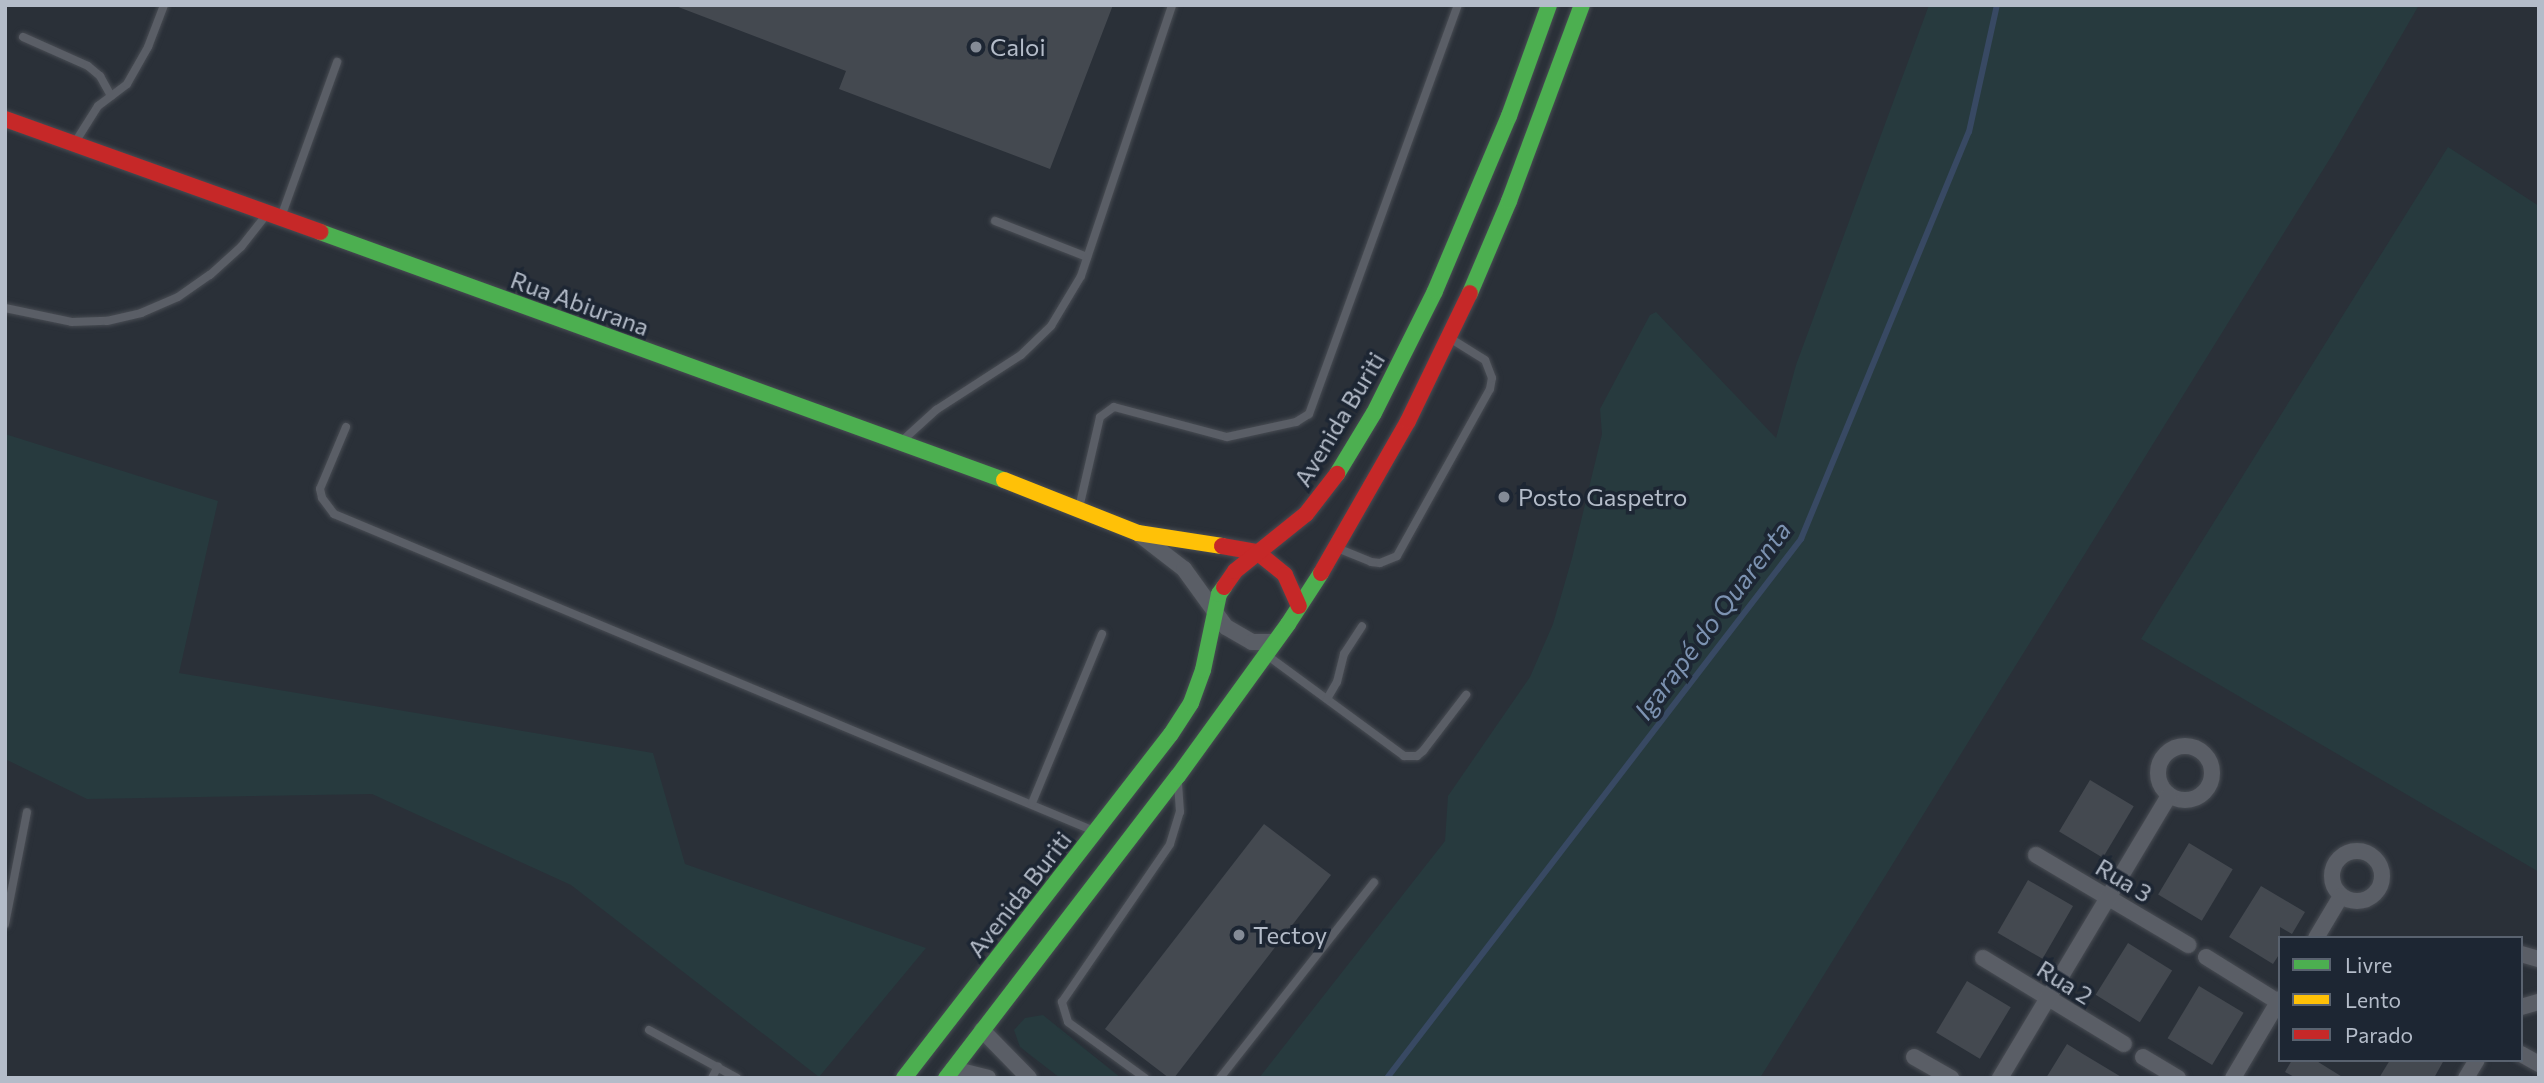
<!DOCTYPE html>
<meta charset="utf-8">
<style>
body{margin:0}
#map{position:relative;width:2544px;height:1083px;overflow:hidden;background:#2a3038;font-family:Commissioner,sans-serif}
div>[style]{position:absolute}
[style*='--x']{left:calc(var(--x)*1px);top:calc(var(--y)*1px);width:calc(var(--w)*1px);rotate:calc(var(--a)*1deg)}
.green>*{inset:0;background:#273a3e}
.stream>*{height:6px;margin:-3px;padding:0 3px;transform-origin:3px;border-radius:3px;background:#384963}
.building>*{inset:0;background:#444950;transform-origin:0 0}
.roads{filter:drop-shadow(0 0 2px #484c53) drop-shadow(0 0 2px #484c53)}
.lane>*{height:8px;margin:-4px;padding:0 4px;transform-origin:4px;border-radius:4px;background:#5a5e66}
.street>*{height:16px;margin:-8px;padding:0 8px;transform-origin:8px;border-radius:8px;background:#5a5e66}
.street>.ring{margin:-8px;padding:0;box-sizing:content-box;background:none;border:16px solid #5a5e66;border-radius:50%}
.fast>*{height:16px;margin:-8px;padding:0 8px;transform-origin:8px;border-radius:8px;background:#4caf50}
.slow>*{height:16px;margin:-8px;padding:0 8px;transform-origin:8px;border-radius:8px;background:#ffc107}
.jam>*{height:16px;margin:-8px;padding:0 8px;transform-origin:8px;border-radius:8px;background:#c62828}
.dots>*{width:19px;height:19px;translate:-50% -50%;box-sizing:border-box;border:4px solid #1d2633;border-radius:50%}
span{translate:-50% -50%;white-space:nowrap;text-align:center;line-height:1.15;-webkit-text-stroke:7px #1d2633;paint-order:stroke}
.poi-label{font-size:24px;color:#b4bcc9}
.left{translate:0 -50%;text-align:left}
.street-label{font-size:24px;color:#b4bcc9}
.water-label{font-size:26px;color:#7c92b1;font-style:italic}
.frame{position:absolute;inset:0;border:7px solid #b4bcc9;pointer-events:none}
.legend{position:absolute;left:2278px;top:936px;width:245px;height:126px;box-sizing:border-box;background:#1d2633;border:2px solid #59626f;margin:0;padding:9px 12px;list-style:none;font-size:21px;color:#b4bcc9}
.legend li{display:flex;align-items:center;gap:14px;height:35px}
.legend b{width:35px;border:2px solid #59626f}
</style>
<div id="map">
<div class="green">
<div style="clip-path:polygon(1929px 5px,2419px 5px,2334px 152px,1760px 1078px,1259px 1078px,1445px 841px,1448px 796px,1530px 677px,1553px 624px,1572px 558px,1602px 434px,1600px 409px,1650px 315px,1656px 312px,1776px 438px,1796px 365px)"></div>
<div style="clip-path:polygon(2448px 147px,2539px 206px,2539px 872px,2141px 639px)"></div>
<div style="clip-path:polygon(5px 434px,218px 501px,179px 673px,653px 753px,685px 864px,926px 948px,819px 1077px,571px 885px,372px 794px,87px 799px,5px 759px)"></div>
<div style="clip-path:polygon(1043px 1015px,1121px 1078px,1060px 1078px,1020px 1047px,1014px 1030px,1025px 1018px)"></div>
</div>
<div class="stream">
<div style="--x:1387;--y:1078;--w:680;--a:-52.47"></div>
<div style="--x:1801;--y:539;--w:440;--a:-67.6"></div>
<div style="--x:1969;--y:132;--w:130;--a:-77.6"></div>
</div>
<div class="building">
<div style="clip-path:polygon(673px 5px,1113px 5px,1050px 169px,839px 89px,846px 71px)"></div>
<div style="left:2090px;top:780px;width:51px;height:60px;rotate:31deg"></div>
<div style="clip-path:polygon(1264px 824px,1331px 875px,1174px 1078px,1169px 1078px,1105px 1029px)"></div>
<div style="left:2189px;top:843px;width:51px;height:60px;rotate:31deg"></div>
<div style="left:2028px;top:880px;width:52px;height:61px;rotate:30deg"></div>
<div style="clip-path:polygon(2261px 886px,2305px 912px,2292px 934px,2280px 927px,2280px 953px,2273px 964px,2229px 937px)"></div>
<div style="left:2128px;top:943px;width:52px;height:61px;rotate:32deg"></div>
<div style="left:1967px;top:981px;width:51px;height:60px;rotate:31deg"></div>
<div style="left:2199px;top:986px;width:52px;height:61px;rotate:31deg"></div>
<div style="clip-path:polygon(2067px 1044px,2083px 1054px,2123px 1078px,2046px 1078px)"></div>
<div style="clip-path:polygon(2292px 1060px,2315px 1060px,2344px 1078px,2296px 1078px,2285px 1072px)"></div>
<div style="clip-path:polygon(2390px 1060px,2444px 1060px,2434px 1078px,2379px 1078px)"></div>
</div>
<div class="roads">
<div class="lane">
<div style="--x:23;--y:37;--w:71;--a:24"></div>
<div style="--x:88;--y:66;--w:16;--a:40"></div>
<div style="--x:100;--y:76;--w:23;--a:61"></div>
<div style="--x:74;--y:144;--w:45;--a:-57.7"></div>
<div style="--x:98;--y:106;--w:36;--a:-37"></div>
<div style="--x:127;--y:84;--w:43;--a:-60.4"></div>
<div style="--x:148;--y:47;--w:45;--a:-69.1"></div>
<div style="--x:281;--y:217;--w:165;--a:-70.1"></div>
<div style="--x:995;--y:221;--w:99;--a:21.4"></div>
<div style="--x:5;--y:308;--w:68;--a:11.8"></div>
<div style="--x:72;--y:322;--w:35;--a:-2"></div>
<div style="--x:107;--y:321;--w:35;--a:-13"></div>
<div style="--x:141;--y:313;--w:40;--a:-23.4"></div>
<div style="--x:178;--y:297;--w:39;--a:-35"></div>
<div style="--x:210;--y:275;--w:42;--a:-42.1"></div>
<div style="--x:241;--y:247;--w:42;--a:-51.8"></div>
<div style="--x:346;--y:427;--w:67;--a:112.8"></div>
<div style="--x:320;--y:489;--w:9;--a:77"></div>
<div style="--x:322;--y:498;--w:20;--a:53"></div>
<div style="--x:334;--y:514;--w:823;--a:22.64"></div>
<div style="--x:903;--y:440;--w:45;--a:-42.3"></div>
<div style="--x:936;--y:410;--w:101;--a:-32.9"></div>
<div style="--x:1021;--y:355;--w:42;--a:-44"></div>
<div style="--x:1051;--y:326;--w:58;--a:-59"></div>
<div style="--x:1081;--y:276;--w:286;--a:-71.4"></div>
<div style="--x:1079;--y:508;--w:93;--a:-77"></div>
<div style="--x:1100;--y:417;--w:17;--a:-36"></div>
<div style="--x:1114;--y:407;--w:117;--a:14.9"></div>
<div style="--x:1227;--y:437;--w:71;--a:-12.3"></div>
<div style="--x:1296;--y:422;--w:15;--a:-32"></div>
<div style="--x:1309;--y:414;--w:435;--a:-70"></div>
<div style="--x:1337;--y:548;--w:37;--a:22"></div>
<div style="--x:1371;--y:562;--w:9;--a:6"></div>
<div style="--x:1380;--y:563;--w:18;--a:-22"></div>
<div style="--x:1397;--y:556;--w:191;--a:-60.9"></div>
<div style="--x:1490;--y:389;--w:11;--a:-80"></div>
<div style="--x:1492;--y:378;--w:19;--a:-111"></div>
<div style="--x:1485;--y:360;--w:44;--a:-148.1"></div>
<div style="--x:1268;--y:656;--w:169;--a:36.3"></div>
<div style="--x:1404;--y:756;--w:13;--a:0"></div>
<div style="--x:1417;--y:756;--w:8;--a:-40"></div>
<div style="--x:1423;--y:751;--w:71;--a:-52.5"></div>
<div style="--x:1327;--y:699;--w:20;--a:-60"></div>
<div style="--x:1337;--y:682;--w:29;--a:-76"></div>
<div style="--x:1344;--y:654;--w:33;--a:-57"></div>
<div style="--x:1032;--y:803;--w:183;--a:-67.5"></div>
<div style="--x:5;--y:924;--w:114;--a:-78.9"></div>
<div style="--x:649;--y:1030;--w:100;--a:28.6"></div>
<div style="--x:712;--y:1078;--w:13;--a:-63"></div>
<div style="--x:1145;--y:1078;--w:95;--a:-144"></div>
<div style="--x:1068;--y:1022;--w:21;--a:-107"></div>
<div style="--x:1062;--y:1002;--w:191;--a:-55.6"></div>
<div style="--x:1170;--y:844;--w:34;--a:-73"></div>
<div style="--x:1180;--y:812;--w:30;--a:-94"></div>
<div style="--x:1220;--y:1078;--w:249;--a:-51.8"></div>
</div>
<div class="street">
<div style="--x:1140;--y:535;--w:56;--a:37.7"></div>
<div style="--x:1184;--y:569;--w:72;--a:54.1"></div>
<div style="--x:1226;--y:627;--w:30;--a:30"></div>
<div style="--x:1252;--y:642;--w:22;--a:0"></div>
<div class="ring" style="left:2158px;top:746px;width:38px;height:38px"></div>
<div class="ring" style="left:2332px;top:851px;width:34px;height:34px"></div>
<div style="--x:2036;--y:855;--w:177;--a:30.6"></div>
<div style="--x:2316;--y:938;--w:49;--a:-59.2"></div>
<div style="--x:2521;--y:954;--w:19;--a:16"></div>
<div style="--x:2206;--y:957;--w:87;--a:31.9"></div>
<div style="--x:1983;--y:958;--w:165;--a:31.4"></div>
<div style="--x:2521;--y:1007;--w:19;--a:-16"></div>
<div style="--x:982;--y:1030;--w:67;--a:45.6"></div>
<div style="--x:2521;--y:1054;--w:21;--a:29"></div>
<div style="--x:1914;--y:1057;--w:43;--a:29.6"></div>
<div style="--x:2143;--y:1057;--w:41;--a:31"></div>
<div style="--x:953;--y:1069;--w:36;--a:14"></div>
<div style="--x:2000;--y:1078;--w:329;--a:-59.1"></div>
<div style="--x:2233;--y:1078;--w:92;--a:-59.3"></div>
<div style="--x:2466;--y:1078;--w:21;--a:-59"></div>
</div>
<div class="fast">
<div style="--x:320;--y:232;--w:728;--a:19.93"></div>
<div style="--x:1470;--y:293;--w:100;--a:-67"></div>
<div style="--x:1509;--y:201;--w:209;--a:-69.6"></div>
<div style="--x:1337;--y:474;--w:71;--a:-58.8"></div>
<div style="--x:1374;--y:413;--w:136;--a:-63.4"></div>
<div style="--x:1435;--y:291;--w:190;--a:-67.1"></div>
<div style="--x:1509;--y:116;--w:118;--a:-70.2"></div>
<div style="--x:904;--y:1078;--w:435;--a:-52.2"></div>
<div style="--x:1171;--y:734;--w:37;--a:-57"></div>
<div style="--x:1191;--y:703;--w:35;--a:-70"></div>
<div style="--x:1203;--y:670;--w:78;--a:-78.1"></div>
<div style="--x:1219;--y:594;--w:9;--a:-54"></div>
<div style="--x:946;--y:1078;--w:381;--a:-52.5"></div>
<div style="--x:1178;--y:776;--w:188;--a:-54.1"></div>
<div style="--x:1288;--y:624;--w:61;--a:-57.1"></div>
</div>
<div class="slow">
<div style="--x:1004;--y:480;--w:144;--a:21.6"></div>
<div style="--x:1138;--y:533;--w:85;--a:8.8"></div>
</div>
<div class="jam">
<div style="--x:5;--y:119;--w:335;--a:19.7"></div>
<div style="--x:1222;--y:546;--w:36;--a:10"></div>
<div style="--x:1257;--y:552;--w:36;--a:39"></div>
<div style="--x:1285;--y:575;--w:34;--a:66"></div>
<div style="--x:1321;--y:573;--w:175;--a:-60.2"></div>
<div style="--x:1408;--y:421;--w:142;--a:-64.2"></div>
<div style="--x:1224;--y:587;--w:19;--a:-55"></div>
<div style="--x:1235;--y:571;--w:91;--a:-38.8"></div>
<div style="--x:1306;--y:514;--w:51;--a:-52.2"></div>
</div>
</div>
<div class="dots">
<div style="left:976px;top:47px;background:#848b96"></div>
<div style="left:1504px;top:497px;background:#848b96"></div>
<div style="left:1239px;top:935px;background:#848b96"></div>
</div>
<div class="poi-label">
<span class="left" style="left:990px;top:47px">Caloi</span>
<span class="left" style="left:1518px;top:497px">Posto Gaspetro</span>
<span class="left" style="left:1253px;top:935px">Tectoy</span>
</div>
<div class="street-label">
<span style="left:580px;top:303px;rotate:20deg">Rua Abiurana</span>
<span style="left:1339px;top:419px;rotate:-59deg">Avenida Buriti</span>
<span style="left:2124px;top:880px;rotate:31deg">Rua 3</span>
<span style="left:1019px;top:894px;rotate:-52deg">Avenida Buriti</span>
<span style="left:2065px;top:982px;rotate:32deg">Rua 2</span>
</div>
<div class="water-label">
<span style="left:1712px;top:620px;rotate:-53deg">Igarapé do Quarenta</span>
</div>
<div class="frame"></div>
<ul class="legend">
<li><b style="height:9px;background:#4caf50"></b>Livre</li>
<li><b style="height:9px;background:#ffc107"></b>Lento</li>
<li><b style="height:9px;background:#c62828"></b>Parado</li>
</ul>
</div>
